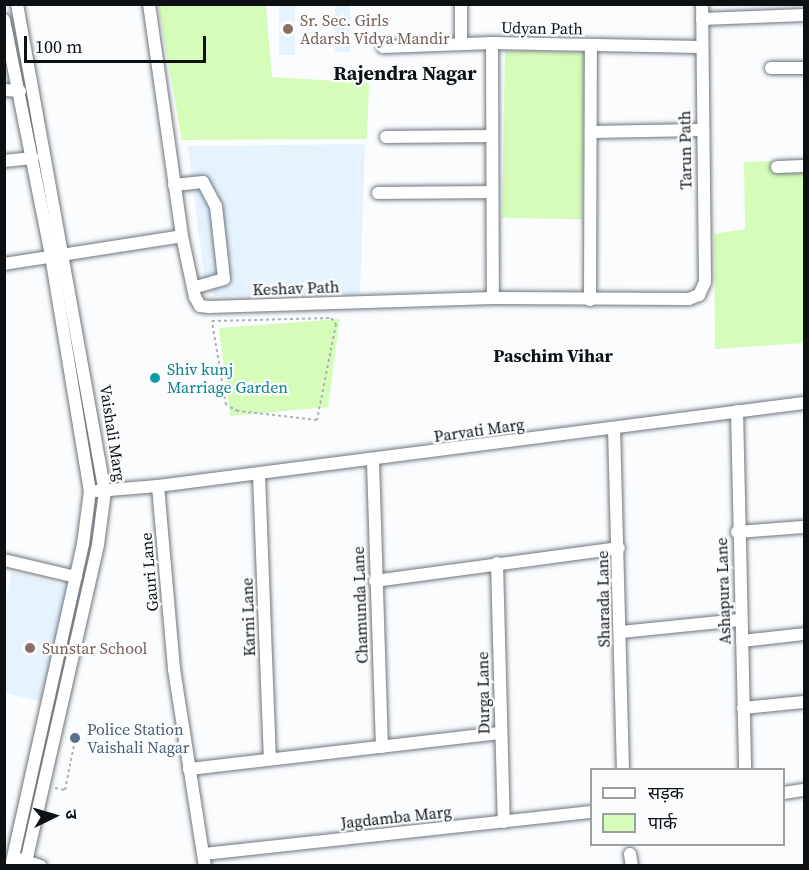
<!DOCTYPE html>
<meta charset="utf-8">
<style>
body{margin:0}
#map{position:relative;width:809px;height:870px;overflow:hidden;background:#fafcfe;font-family:"Source Serif 4","Noto Sans Devanagari",serif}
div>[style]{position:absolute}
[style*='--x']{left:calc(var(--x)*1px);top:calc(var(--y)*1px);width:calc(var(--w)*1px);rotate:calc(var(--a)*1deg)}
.built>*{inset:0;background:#e6f3ff;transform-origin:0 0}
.green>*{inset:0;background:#d5fcb9;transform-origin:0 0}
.path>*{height:2px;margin-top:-1px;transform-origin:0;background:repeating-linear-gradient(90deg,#afb1b3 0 3px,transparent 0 6px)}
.roads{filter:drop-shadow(0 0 2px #6e767e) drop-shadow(0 0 2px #6e767e)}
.minor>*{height:12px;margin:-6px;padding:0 6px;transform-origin:6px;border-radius:6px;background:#fff}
.dots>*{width:16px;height:16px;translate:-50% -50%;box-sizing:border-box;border:3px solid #fafcfe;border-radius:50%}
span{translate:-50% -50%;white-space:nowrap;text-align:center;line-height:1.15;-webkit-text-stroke:4.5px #fafcfe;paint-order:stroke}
.education-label{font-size:16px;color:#785e54}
.left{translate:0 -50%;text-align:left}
.street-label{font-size:16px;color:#0e1114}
.culture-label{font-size:16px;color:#0d838f}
.service-label{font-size:16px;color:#4e5e75}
.neighbourhood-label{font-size:18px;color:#0e1114;font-weight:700}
.quarter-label{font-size:20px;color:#0e1114;font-weight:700}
.frame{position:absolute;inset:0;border:6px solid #0e1114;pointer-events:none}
.legend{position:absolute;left:590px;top:768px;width:195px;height:78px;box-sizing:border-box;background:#fafcfe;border:2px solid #9c9ea0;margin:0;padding:8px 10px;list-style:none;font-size:18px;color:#0e1114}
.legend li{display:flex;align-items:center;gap:12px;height:30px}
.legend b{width:30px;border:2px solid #9c9ea0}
.north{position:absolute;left:24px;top:786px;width:60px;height:60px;-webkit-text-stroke:4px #fafcfe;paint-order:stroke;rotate:85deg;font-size:16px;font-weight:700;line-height:24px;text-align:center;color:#0e1114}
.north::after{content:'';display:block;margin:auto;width:21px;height:27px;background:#0e1114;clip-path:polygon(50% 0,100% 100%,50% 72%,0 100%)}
.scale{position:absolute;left:24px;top:36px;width:182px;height:27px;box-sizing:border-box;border:3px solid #0e1114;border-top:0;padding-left:8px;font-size:18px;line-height:21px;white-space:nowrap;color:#0e1114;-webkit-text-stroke:4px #fafcfe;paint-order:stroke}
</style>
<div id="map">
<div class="built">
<div style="left:279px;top:5px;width:16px;height:50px"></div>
<div style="left:335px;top:5px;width:15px;height:47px"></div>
<div style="clip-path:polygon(365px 144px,360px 293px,215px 296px,205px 284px,188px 146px)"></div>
<div style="clip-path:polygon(12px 572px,68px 587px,43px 702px,5px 693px,5px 603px)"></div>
</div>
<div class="green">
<div style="clip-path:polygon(158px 5px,266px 5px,272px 77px,369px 83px,367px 139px,182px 140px)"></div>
<div style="left:505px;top:51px;width:80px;height:167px;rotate:1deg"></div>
<div style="clip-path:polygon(804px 160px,804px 343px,715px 349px,714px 234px,745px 229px,744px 162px)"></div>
<div style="clip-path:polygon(340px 319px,328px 407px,230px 416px,219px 328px)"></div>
</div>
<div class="path">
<div style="--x:331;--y:318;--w:8;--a:50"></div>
<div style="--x:336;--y:324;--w:98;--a:101.2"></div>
<div style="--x:317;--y:420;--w:80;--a:-173.5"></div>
<div style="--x:238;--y:411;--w:13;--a:-153"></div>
<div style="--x:226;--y:405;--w:85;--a:-99.5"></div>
<div style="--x:212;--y:321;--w:119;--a:-1.4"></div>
<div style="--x:55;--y:788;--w:10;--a:11"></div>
<div style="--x:65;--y:790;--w:46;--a:-78.7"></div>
</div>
<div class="roads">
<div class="minor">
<div style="--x:17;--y:4;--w:495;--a:79.8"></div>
<div style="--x:105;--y:491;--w:54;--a:97.4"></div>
<div style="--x:98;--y:545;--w:329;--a:102.8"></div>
<div style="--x:149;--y:4;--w:234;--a:81.9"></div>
<div style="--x:182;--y:236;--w:62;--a:78"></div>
<div style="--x:195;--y:297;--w:10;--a:61"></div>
<div style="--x:200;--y:306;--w:9;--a:6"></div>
<div style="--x:209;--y:307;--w:284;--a:-1.8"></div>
<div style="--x:493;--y:298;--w:196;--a:0.3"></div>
<div style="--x:689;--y:299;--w:11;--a:-22"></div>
<div style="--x:699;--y:295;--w:14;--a:-65"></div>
<div style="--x:705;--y:282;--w:278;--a:-90.6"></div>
<div style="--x:461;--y:4;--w:40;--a:90"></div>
<div style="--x:702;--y:19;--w:102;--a:-2.2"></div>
<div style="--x:4;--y:20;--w:241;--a:78.7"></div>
<div style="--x:51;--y:256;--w:238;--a:80.6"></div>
<div style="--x:90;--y:491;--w:53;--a:97.5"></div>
<div style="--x:83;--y:544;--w:330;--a:102.6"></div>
<div style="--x:492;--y:43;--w:255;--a:89.8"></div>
<div style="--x:383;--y:47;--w:109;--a:-2.1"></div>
<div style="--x:492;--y:43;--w:209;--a:1.1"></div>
<div style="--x:771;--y:68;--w:33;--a:0"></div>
<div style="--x:4;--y:90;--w:16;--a:4"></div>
<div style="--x:591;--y:132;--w:110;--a:-1"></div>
<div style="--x:386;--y:137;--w:106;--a:-0.5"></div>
<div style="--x:4;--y:161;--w:29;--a:-6"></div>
<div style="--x:777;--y:167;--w:27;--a:-2"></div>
<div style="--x:174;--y:185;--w:29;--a:-6"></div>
<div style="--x:203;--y:182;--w:27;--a:62"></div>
<div style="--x:216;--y:206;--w:73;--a:83.7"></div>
<div style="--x:224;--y:279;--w:32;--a:164"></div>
<div style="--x:378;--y:193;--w:113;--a:-0.5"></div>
<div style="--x:4;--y:264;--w:180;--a:-8.9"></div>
<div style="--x:590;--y:300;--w:255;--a:-89.8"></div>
<div style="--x:737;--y:411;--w:359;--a:88.7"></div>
<div style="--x:614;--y:428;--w:342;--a:88.5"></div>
<div style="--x:373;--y:462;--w:285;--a:88.2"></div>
<div style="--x:259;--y:475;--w:282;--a:87.8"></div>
<div style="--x:158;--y:486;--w:651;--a:-7.32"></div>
<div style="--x:97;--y:491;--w:61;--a:-4.7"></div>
<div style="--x:158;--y:486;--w:184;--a:85"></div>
<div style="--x:174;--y:669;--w:199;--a:81.1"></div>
<div style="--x:737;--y:532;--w:67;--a:-4.3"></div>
<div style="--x:4;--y:560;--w:74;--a:13.3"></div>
<div style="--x:497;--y:563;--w:259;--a:88.5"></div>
<div style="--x:375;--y:581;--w:246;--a:-7.7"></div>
<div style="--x:621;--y:632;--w:119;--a:-5.8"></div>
<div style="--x:742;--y:641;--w:62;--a:-6.4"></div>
<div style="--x:743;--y:708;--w:61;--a:-5.6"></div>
<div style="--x:189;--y:769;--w:313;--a:-6.6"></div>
<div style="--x:784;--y:793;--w:20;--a:-9"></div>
<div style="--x:204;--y:854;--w:390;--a:-6.2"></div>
<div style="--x:630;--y:854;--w:12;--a:81"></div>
<div style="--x:19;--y:859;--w:23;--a:18"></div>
</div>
</div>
<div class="dots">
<div style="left:288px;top:29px;background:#8d6e63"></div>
<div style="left:155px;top:378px;background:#0f9aa8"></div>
<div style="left:30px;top:648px;background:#8d6e63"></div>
<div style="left:75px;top:738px;background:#5c6f8a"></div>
</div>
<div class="education-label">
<span class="left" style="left:300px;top:29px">Sr. Sec. Girls<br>Adarsh Vidya Mandir</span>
<span class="left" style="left:42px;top:648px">Sunstar School</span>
</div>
<div class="street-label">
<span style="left:542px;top:28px;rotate:1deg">Udyan Path</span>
<span style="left:685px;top:150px;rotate:-91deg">Tarun Path</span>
<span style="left:296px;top:288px;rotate:-2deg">Keshav Path</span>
<span style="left:479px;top:430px;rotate:-8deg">Parvati Marg</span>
<span style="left:113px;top:433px;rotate:81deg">Vaishali Marg</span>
<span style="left:149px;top:572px;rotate:-95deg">Gauri Lane</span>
<span style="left:723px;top:591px;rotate:-92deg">Ashapura Lane</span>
<span style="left:603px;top:599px;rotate:-91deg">Sharada Lane</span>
<span style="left:360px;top:605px;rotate:-92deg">Chamunda Lane</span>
<span style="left:248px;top:617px;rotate:-92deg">Karni Lane</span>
<span style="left:483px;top:693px;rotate:-91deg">Durga Lane</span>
<span style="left:396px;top:817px;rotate:-6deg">Jagdamba Marg</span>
</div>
<div class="culture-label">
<span class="left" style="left:167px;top:378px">Shiv kunj<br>Marriage Garden</span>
</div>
<div class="service-label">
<span class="left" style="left:87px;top:738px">Police Station<br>Vaishali Nagar</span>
</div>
<div class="neighbourhood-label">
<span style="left:553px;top:356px">Paschim Vihar</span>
</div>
<div class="quarter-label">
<span style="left:405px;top:73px">Rajendra Nagar</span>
</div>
<div class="frame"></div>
<ul class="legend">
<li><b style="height:8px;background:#fff"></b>सड़क</li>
<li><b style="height:16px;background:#d5fcb9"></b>पार्क</li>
</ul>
<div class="north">उ</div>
<div class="scale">100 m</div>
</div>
